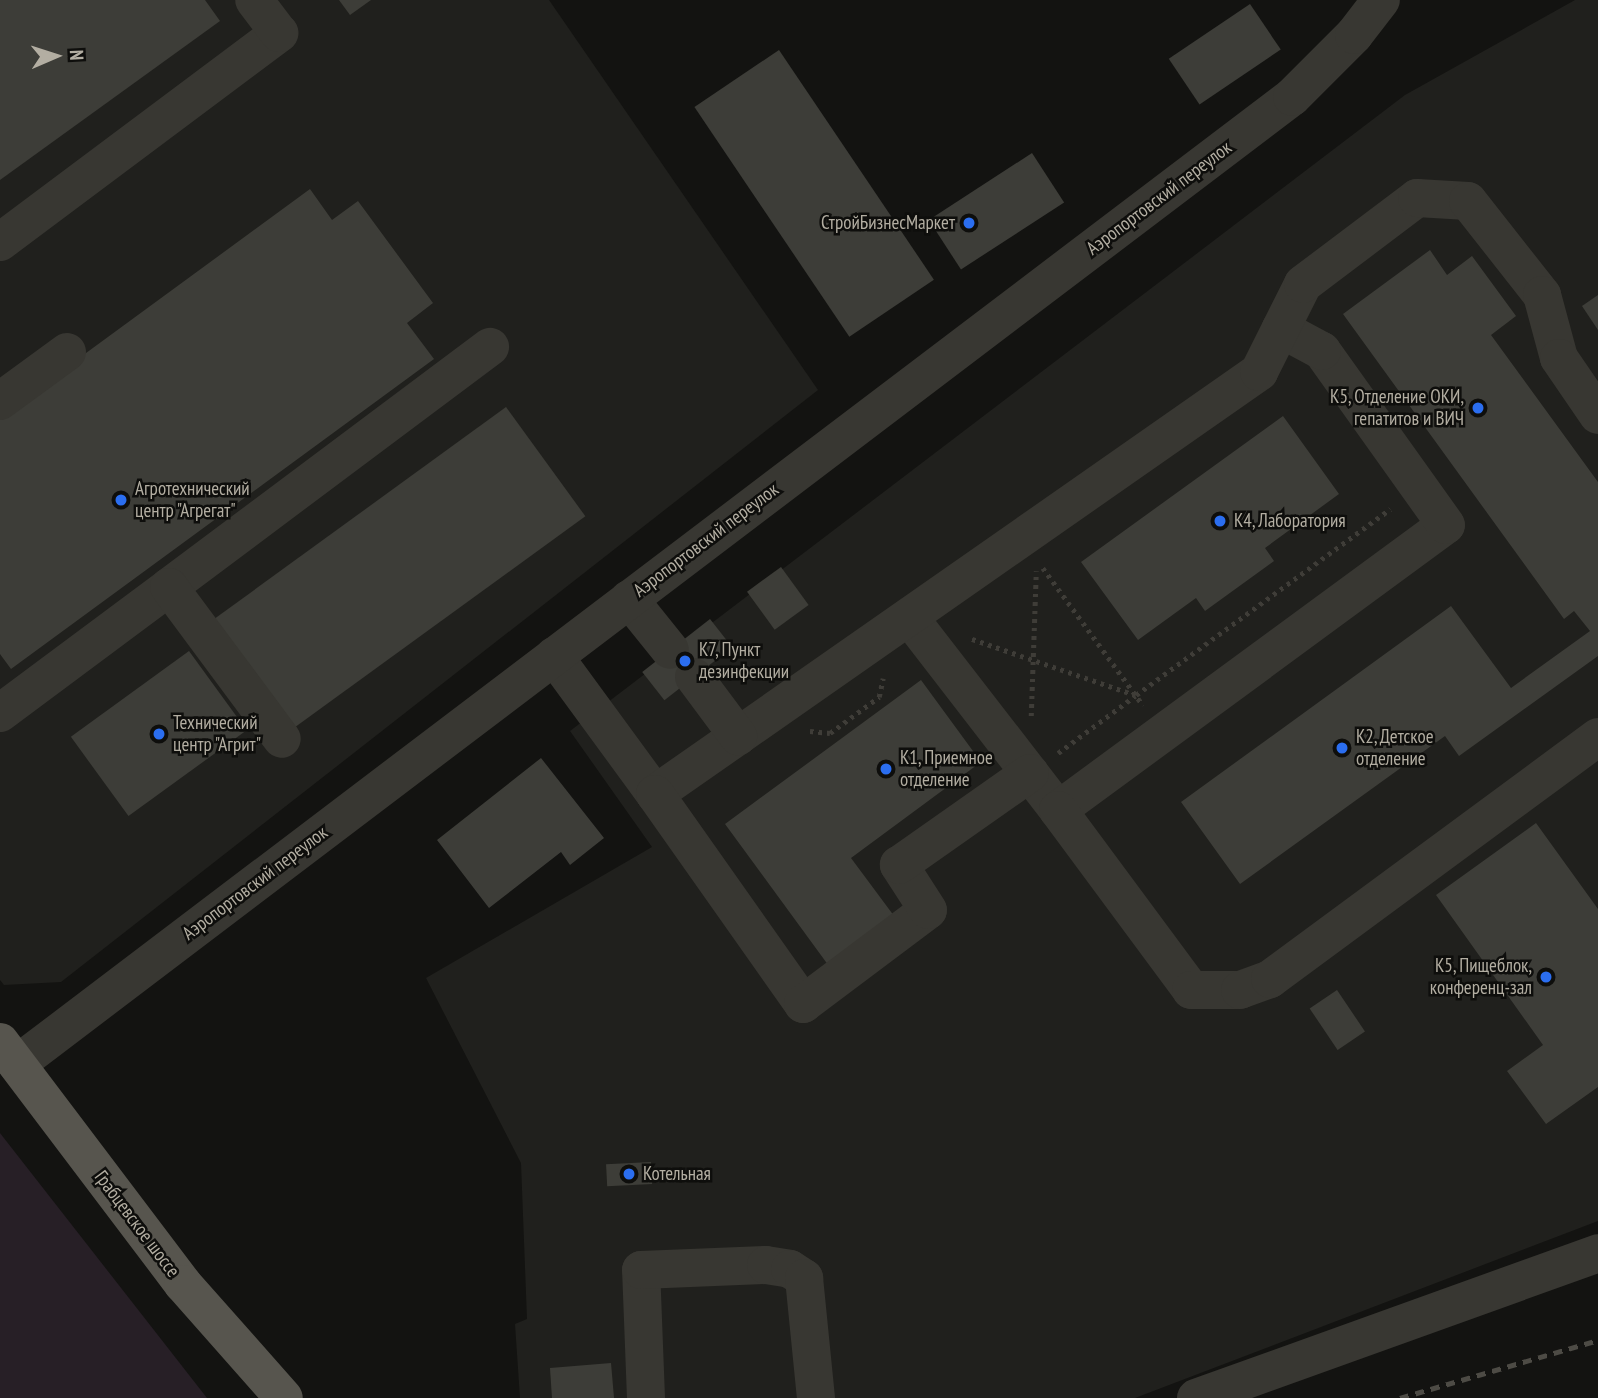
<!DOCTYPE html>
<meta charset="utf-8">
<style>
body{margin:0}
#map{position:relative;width:1598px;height:1398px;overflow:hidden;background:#131311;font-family:"PT Sans Narrow",sans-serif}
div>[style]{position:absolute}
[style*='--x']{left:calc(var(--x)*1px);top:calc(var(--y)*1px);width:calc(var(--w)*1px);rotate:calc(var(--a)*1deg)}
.built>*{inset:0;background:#20201d}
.green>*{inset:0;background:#271f26}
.building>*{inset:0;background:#3d3d38;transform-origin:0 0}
.path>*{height:4.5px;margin-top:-2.25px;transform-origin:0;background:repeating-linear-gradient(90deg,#3f3d38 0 3.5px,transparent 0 8.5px)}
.minor>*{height:38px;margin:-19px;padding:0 19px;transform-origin:19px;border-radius:19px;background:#383732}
.major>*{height:38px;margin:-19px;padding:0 19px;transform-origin:19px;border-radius:19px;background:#57554e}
.rail>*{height:5px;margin-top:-2.5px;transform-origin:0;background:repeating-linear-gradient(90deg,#4d4b45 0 9px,transparent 0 16px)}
.dots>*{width:19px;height:19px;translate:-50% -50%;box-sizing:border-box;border:4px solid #0e0e0c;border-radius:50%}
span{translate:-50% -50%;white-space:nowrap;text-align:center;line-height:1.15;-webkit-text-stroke:5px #0e0e0c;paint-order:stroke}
.street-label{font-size:19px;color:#b3aea2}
.poi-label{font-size:19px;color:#b3aea2}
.right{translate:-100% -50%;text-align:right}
.left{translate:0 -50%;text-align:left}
.north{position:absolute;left:21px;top:21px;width:70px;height:70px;-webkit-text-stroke:5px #0e0e0c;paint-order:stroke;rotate:87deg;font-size:19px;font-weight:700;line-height:28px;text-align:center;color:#b3aea2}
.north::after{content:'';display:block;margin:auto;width:24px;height:32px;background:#b3aea2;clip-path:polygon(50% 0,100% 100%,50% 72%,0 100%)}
</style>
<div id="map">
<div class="built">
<div style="clip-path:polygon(0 0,549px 0,818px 390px,61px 982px,4px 985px,0 980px)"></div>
<div style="clip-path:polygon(1575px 0,1598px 0,1598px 1221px,1135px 1398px,520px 1398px,515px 1324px,527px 1319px,521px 1163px,426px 978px,652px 847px,570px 731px,1405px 95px)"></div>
</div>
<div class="green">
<div style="clip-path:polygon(0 1133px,207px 1398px,0 1398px)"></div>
</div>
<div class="building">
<div style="clip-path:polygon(0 0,205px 0,220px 21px,0 180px)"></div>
<div style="clip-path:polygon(339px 0,371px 0,350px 15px)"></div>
<div style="left:1250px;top:4px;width:55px;height:98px;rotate:56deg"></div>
<div style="left:779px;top:50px;width:277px;height:102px;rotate:56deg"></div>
<div style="left:1032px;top:153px;width:59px;height:123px;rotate:57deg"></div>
<div style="clip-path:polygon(310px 189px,332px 220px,358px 201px,433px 303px,407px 323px,434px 359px,11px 669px,0 654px,0 416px)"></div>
<div style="clip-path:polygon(1430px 250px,1447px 275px,1472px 256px,1516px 316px,1491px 335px,1598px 482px,1598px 656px,1459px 756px,1445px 736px,1240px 884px,1181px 802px,1451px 606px,1511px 688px,1590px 631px,1574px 611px,1564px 619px,1343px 314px)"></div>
<div style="clip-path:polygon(1598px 295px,1598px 330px,1582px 306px)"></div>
<div style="left:506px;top:407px;width:135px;height:365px;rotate:54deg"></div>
<div style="clip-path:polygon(1283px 416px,1339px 494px,1265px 548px,1274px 561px,1205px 611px,1196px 598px,1138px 640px,1081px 562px)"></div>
<div style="left:781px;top:567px;width:47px;height:42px;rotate:54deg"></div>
<div style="left:710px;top:619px;width:36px;height:86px;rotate:52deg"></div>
<div style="left:189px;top:651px;width:98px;height:146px;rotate:54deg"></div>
<div style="clip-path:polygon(921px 680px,981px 762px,851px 858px,900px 924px,834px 973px,725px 824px)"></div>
<div style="clip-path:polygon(541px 758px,604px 838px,570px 865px,561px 852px,489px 908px,437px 840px)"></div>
<div style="clip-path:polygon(1536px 823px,1598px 909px,1598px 1087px,1546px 1124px,1507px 1071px,1543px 1045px,1436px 895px)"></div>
<div style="left:1337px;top:990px;width:50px;height:33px;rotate:56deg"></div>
<div style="left:651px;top:1162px;width:22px;height:45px;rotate:87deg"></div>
<div style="clip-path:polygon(611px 1363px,614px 1398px,552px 1398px,550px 1368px)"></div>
</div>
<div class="path">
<div style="--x:1043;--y:568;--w:170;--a:53.9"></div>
<div style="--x:972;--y:639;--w:173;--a:18.9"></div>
<div style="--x:1136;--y:695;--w:315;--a:-36.2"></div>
<div style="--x:1031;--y:716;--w:145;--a:-88"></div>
<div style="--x:810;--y:731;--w:20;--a:6"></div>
<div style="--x:830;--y:733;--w:61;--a:-36.3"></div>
<div style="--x:879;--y:697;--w:19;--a:-78"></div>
<div style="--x:1058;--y:753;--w:96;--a:-36.5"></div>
</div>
<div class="minor">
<div style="--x:0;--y:242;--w:349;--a:-36.8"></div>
<div style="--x:279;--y:33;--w:41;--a:-127.1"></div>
<div style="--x:0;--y:401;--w:83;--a:-36.2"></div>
<div style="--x:169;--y:587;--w:401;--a:-36.8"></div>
<div style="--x:629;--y:599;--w:65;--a:51.2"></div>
<div style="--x:909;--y:617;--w:244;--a:52.3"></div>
<div style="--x:1058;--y:810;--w:481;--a:-36.3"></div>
<div style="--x:1446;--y:525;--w:214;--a:-125.5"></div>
<div style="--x:1322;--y:351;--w:47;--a:-151.8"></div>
<div style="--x:554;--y:656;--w:171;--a:53.8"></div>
<div style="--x:655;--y:794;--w:737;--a:-34.94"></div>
<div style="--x:1259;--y:372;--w:98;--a:-63.4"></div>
<div style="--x:1303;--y:284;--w:143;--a:-37"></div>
<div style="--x:1417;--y:198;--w:51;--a:3.4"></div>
<div style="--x:1468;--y:201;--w:120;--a:51.8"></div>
<div style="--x:1542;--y:295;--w:65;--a:74.9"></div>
<div style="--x:1559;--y:358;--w:69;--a:55.6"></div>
<div style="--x:694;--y:677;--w:74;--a:53.3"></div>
<div style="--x:0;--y:713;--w:211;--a:-36.7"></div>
<div style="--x:169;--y:587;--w:189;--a:53.4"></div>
<div style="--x:655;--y:794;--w:257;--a:54.8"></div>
<div style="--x:803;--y:1004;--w:156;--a:-36.9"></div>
<div style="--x:928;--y:910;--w:54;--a:-122.8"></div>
<div style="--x:899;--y:865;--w:160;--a:-35.1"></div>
<div style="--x:1058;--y:810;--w:224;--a:53.5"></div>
<div style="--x:1191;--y:990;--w:49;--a:0"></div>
<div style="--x:1240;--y:990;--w:32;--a:-20"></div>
<div style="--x:1270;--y:979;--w:408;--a:-36.4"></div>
<div style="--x:17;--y:1064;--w:1600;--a:-37.18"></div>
<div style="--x:1292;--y:97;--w:88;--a:-45"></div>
<div style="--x:1354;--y:35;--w:44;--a:-52.4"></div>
<div style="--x:646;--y:1398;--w:128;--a:-92.2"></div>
<div style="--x:641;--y:1270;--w:125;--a:-2.3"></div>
<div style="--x:766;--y:1265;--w:24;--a:9"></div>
<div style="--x:790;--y:1269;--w:17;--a:33"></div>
<div style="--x:804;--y:1278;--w:121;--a:84.3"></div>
<div style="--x:1196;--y:1398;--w:427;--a:-19.8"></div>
</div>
<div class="major">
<div style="--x:0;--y:1042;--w:303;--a:52.9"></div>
<div style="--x:183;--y:1284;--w:152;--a:48.5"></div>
</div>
<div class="rail">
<div style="--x:1400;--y:1398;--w:206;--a:-16.3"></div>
</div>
<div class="dots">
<div style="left:969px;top:223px;background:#2b6ef0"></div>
<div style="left:1478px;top:408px;background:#2b6ef0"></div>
<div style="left:121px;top:500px;background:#2b6ef0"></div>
<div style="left:1220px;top:521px;background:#2b6ef0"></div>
<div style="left:685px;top:661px;background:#2b6ef0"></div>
<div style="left:159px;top:734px;background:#2b6ef0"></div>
<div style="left:1342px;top:748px;background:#2b6ef0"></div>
<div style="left:886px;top:769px;background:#2b6ef0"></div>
<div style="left:1546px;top:977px;background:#2b6ef0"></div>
<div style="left:629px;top:1174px;background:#2b6ef0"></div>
</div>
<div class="street-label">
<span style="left:1159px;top:198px;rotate:-37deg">Аэропортовский переулок</span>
<span style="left:706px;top:540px;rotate:-37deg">Аэропортовский переулок</span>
<span style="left:255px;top:883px;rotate:-37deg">Аэропортовский переулок</span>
<span style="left:137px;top:1224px;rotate:53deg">Грабцевское шоссе</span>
</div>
<div class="poi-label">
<span class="right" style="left:955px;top:223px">СтройБизнесМаркет</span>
<span class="right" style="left:1464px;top:408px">К5, Отделение ОКИ,<br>гепатитов и ВИЧ</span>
<span class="left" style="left:135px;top:500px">Агротехнический<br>центр "Агрегат"</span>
<span class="left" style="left:1234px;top:521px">К4, Лаборатория</span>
<span class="left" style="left:699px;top:661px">К7, Пункт<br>дезинфекции</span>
<span class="left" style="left:173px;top:734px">Технический<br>центр "Агрит"</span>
<span class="left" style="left:1356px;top:748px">К2, Детское<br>отделение</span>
<span class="left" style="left:900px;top:769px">К1, Приемное<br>отделение</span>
<span class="right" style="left:1532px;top:977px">К5, Пищеблок,<br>конференц-зал</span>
<span class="left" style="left:643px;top:1174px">Котельная</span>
</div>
<div class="north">N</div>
</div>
